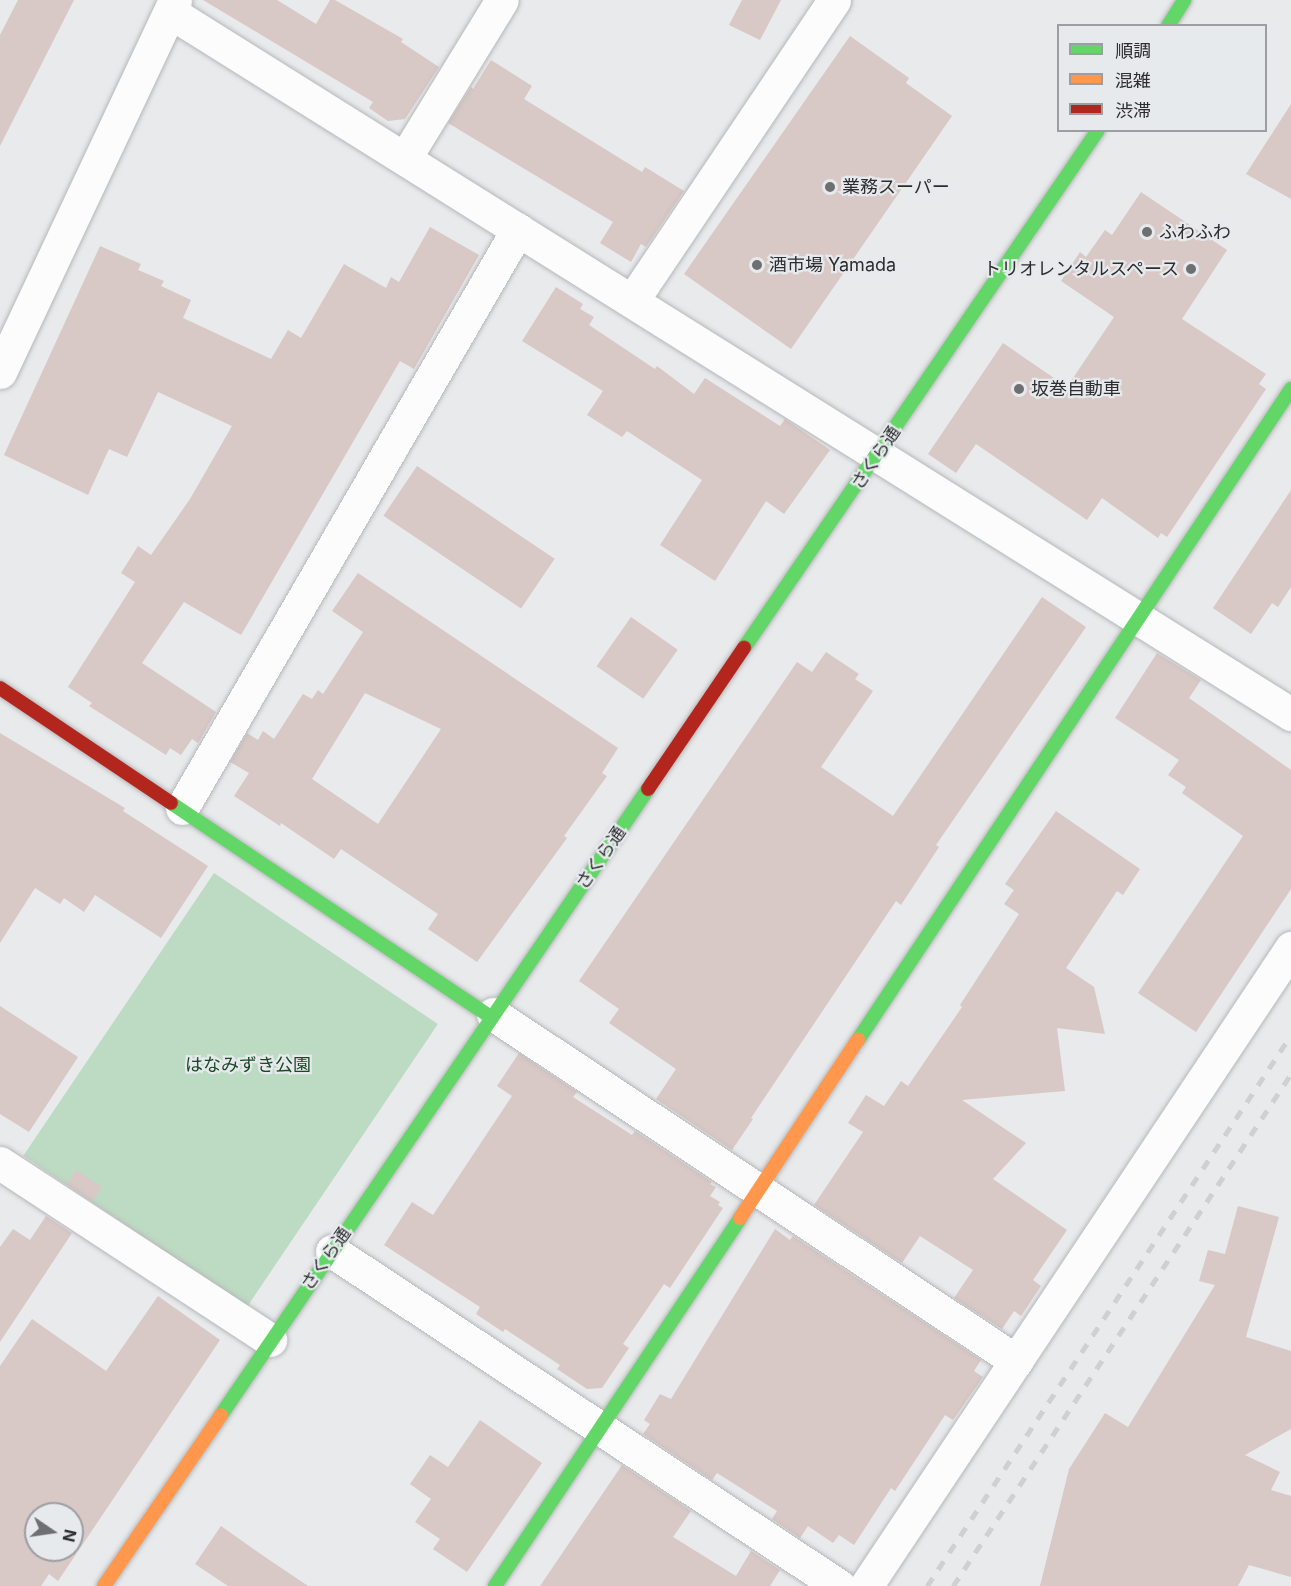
<!DOCTYPE html>
<meta charset="utf-8">
<style>
body{margin:0}
#map{position:relative;width:1291px;height:1586px;overflow:hidden;background:#e8eaec;font-family:Inter,"Noto Sans JP",sans-serif}
div>[style]{position:absolute}
[style*='--x']{left:calc(var(--x)*1px);top:calc(var(--y)*1px);width:calc(var(--w)*1px);rotate:calc(var(--a)*1deg)}
.green>*{inset:0;background:#bddac3;transform-origin:0 0}
.building>*{inset:0;background:#d8c8c6;transform-origin:0 0}
.roads{filter:drop-shadow(0 0 2px #b6b7b9) drop-shadow(0 0 2px #b6b7b9)}
.street>*{height:33px;margin:-16.5px;padding:0 16.5px;transform-origin:16.5px;border-radius:16.5px;background:#fcfcfc}
.fast>*{height:14px;margin:-7px;padding:0 7px;transform-origin:7px;border-radius:7px;background:#63d668}
.slow>*{height:14px;margin:-7px;padding:0 7px;transform-origin:7px;border-radius:7px;background:#ff974d}
.jam>*{height:14px;margin:-7px;padding:0 7px;transform-origin:7px;border-radius:7px;background:#b3261e}
.rail>*{height:4.5px;margin-top:-2.25px;transform-origin:0;background:repeating-linear-gradient(90deg,#d0d0d1 0 10px,transparent 0 20px)}
.dots>*{width:16px;height:16px;translate:-50% -50%;box-sizing:border-box;border:3px solid #e7eaed;border-radius:50%}
span{translate:-50% -50%;white-space:nowrap;text-align:center;line-height:1.15;-webkit-text-stroke:4.5px #e7eaed;paint-order:stroke}
.poi-label{font-size:18px;color:#2c2d2f}
.left{translate:0 -50%;text-align:left}
.right{translate:-100% -50%;text-align:right}
.street-label{font-size:18px;color:#2c2d2f}
.park-label{font-size:18px;color:#184924}
.legend{position:absolute;left:1057px;top:24px;width:210px;height:108px;box-sizing:border-box;background:#e7eaed;border:2px solid #9c9ea1;margin:0;padding:8px 10px;list-style:none;font-size:18px;color:#2c2d2f}
.legend li{display:flex;align-items:center;gap:12px;height:30px}
.legend b{width:30px;border:2px solid #9c9ea1}
.north{position:absolute;left:24px;top:1502px;width:60px;height:60px;box-sizing:border-box;background:#e7eaed;border:2px solid #9c9ea1;border-radius:50%;rotate:103deg;font-size:16px;font-weight:700;line-height:24px;text-align:center;color:#2c2d2f}
.north::after{content:'';display:block;margin:auto;width:21px;height:27px;background:#6e6f71;clip-path:polygon(50% 0,100% 100%,50% 72%,0 100%)}
</style>
<div id="map">
<div class="green">
<div style="left:214px;top:873px;width:270px;height:341px;rotate:34deg"></div>
</div>
<div class="building">
<div style="clip-path:polygon(18px 0,74px 0,0 146px,0 35px)"></div>
<div style="clip-path:polygon(203px 0,277px 0,316px 24px,330px 0,335px 0,403px 39px,401px 42px,439px 67px,405px 119px,388px 121px,369px 108px,373px 102px)"></div>
<div style="clip-path:polygon(742px 0,781px 0,760px 40px,729px 25px)"></div>
<div style="clip-path:polygon(850px 36px,909px 78px,906px 83px,952px 116px,791px 349px,684px 274px)"></div>
<div style="clip-path:polygon(491px 60px,532px 86px,524px 99px,642px 172px,645px 167px,684px 191px,646px 247px,641px 244px,631px 262px,600px 243px,613px 222px,448px 123px,471px 87px,473px 89px)"></div>
<div style="clip-path:polygon(1291px 104px,1291px 199px,1246px 174px)"></div>
<div style="clip-path:polygon(1141px 192px,1227px 250px,1182px 319px,1266px 374px,1259px 384px,1266px 389px,1167px 537px,1161px 533px,1158px 538px,1102px 498px,1087px 520px,976px 444px,956px 473px,928px 454px,1003px 343px,1067px 387px,1114px 317px,1061px 281px,1080px 252px,1086px 257px,1105px 230px,1112px 235px)"></div>
<div style="clip-path:polygon(430px 227px,479px 255px,414px 369px,400px 361px,241px 635px,184px 602px,142px 663px,216px 712px,198px 743px,192px 739px,181px 755px,170px 748px,166px 755px,89px 706px,92px 703px,68px 687px,135px 582px,121px 573px,138px 546px,151px 555px,190px 499px,232px 426px,158px 392px,127px 457px,109px 449px,88px 495px,4px 455px,100px 246px,141px 264px,138px 270px,164px 281px,161px 286px,191px 300px,183px 318px,271px 359px,288px 330px,301px 338px,344px 264px,386px 288px,391px 277px,399px 282px)"></div>
<div style="clip-path:polygon(556px 287px,583px 304px,580px 309px,594px 317px,589px 325px,655px 369px,657px 366px,694px 394px,705px 378px,780px 426px,785px 419px,830px 450px,784px 514px,766px 501px,715px 581px,660px 545px,702px 480px,627px 431px,622px 437px,587px 415px,603px 391px,522px 341px)"></div>
<div style="left:417px;top:466px;width:166px;height:60px;rotate:34deg"></div>
<div style="clip-path:polygon(1291px 490px,1291px 587px,1278px 607px,1272px 603px,1251px 634px,1213px 608px)"></div>
<div style="clip-path:polygon(evenodd,358px 573px,618px 748px,602px 773px,607px 776px,564px 836px,567px 838px,477px 962px,428px 929px,438px 914px,341px 849px,334px 859px,281px 823px,280px 826px,234px 796px,249px 773px,230px 762px,247px 733px,258px 740px,263px 731px,274px 739px,303px 694px,312px 699px,318px 690px,323px 694px,363px 632px,332px 611px,358px 573px,365px 693px,441px 729px,378px 824px,312px 779px,365px 693px)"></div>
<div style="clip-path:polygon(1042px 597px,1086px 627px,936px 845px,939px 847px,901px 905px,896px 901px,751px 1118px,753px 1119px,732px 1150px,656px 1099px,676px 1069px,609px 1023px,619px 1009px,579px 981px,797px 662px,812px 672px,826px 652px,859px 674px,855px 679px,873px 691px,821px 767px,893px 816px)"></div>
<div style="left:631px;top:617px;width:57px;height:60px;rotate:35deg"></div>
<div style="clip-path:polygon(1157px 653px,1201px 680px,1189px 698px,1291px 770px,1291px 889px,1196px 1032px,1138px 993px,1243px 836px,1182px 793px,1186px 787px,1168px 775px,1179px 760px,1115px 718px)"></div>
<div style="clip-path:polygon(0 733px,125px 808px,123px 811px,208px 866px,161px 938px,95px 895px,84px 912px,64px 898px,60px 904px,35px 888px,0 943px)"></div>
<div style="clip-path:polygon(1056px 811px,1140px 869px,1123px 895px,1117px 891px,1066px 968px,1094px 987px,1105px 1034px,1057px 1028px,1065px 1091px,962px 1100px,1026px 1143px,993px 1179px,1067px 1230px,1033px 1280px,1041px 1286px,1021px 1316px,1014px 1311px,1002px 1329px,954px 1298px,973px 1270px,920px 1236px,902px 1263px,814px 1205px,863px 1132px,848px 1123px,866px 1095px,884px 1106px,901px 1081px,908px 1086px,962px 1007px,960px 1005px,1019px 914px,1004px 904px,1014px 890px,1005px 884px)"></div>
<div style="clip-path:polygon(0 1006px,78px 1057px,29px 1132px,0 1114px)"></div>
<div style="clip-path:polygon(519px 1053px,577px 1092px,573px 1097px,632px 1135px,635px 1131px,712px 1182px,710px 1184px,716px 1187px,710px 1196px,720px 1202px,718px 1205px,723px 1208px,670px 1288px,664px 1284px,643px 1315px,623px 1344px,629px 1348px,602px 1388px,587px 1389px,557px 1369px,560px 1365px,505px 1329px,503px 1332px,476px 1314px,480px 1307px,384px 1245px,412px 1202px,433px 1215px,512px 1096px,497px 1086px)"></div>
<div style="left:76px;top:1170px;width:31px;height:17px;rotate:33deg"></div>
<div style="clip-path:polygon(1238px 1206px,1279px 1217px,1246px 1337px,1291px 1351px,1291px 1429px,1245px 1455px,1280px 1472px,1271px 1490px,1291px 1496px,1291px 1577px,1249px 1565px,1238px 1586px,1040px 1586px,1069px 1469px,1105px 1413px,1128px 1427px,1215px 1285px,1199px 1281px,1208px 1250px,1225px 1254px)"></div>
<div style="clip-path:polygon(46px 1216px,72px 1233px,0 1342px,0 1247px,13px 1229px,30px 1240px)"></div>
<div style="clip-path:polygon(775px 1229px,790px 1240px,793px 1236px,981px 1360px,974px 1371px,983px 1377px,953px 1420px,945px 1415px,895px 1491px,891px 1488px,854px 1545px,839px 1535px,833px 1543px,808px 1526px,800px 1538px,772px 1519px,777px 1511px,717px 1473px,712px 1480px,643px 1434px,650px 1424px,644px 1420px,660px 1394px,671px 1399px)"></div>
<div style="clip-path:polygon(evenodd,158px 1296px,220px 1340px,58px 1581px,49px 1574px,41px 1586px,0 1586px,0 1366px,32px 1319px,106px 1371px,158px 1296px,36px 1514px,72px 1514px,72px 1550px,36px 1550px,36px 1514px)"></div>
<div style="clip-path:polygon(480px 1420px,542px 1463px,467px 1572px,433px 1549px,440px 1539px,415px 1522px,431px 1499px,410px 1484px,430px 1455px,448px 1467px)"></div>
<div style="clip-path:polygon(622px 1465px,691px 1511px,673px 1537px,736px 1576px,751px 1551px,780px 1570px,770px 1586px,540px 1586px)"></div>
<div style="clip-path:polygon(221px 1526px,262px 1555px,308px 1586px,228px 1586px,195px 1564px)"></div>
</div>
<div class="roads">
<div class="street">
<div style="--x:170;--y:12;--w:1323;--a:32.06"></div>
<div style="--x:405;--y:158;--w:185;--a:-58.5"></div>
<div style="--x:632;--y:301;--w:362;--a:-56.1"></div>
<div style="--x:0;--y:372;--w:411;--a:-64.8"></div>
<div style="--x:182;--y:808;--w:669;--a:-59.87"></div>
<div style="--x:493;--y:1014;--w:628;--a:33.56"></div>
<div style="--x:0;--y:1163;--w:323;--a:33.2"></div>
<div style="--x:332;--y:1251;--w:608;--a:33.45"></div>
<div style="--x:866;--y:1586;--w:767;--a:-56.33"></div>
</div>
<div class="fast">
<div style="--x:1168;--y:26;--w:31;--a:-58"></div>
<div style="--x:744;--y:648;--w:627;--a:-55.65"></div>
<div style="--x:171;--y:803;--w:385;--a:33.8"></div>
<div style="--x:858;--y:1040;--w:782;--a:-56.37"></div>
<div style="--x:221;--y:1415;--w:758;--a:-55.7"></div>
<div style="--x:495;--y:1586;--w:442;--a:-56.3"></div>
</div>
<div class="slow">
<div style="--x:740;--y:1218;--w:214;--a:-56.5"></div>
<div style="--x:104;--y:1586;--w:207;--a:-55.6"></div>
</div>
<div class="jam">
<div style="--x:0;--y:688;--w:206;--a:33.9"></div>
<div style="--x:648;--y:789;--w:171;--a:-55.8"></div>
</div>
</div>
<div class="rail">
<div style="--x:927;--y:1586;--w:660;--a:-56.55"></div>
<div style="--x:953;--y:1586;--w:614;--a:-56.57"></div>
</div>
<div class="dots">
<div style="left:830px;top:187px;background:#6e6f71"></div>
<div style="left:1147px;top:232px;background:#6e6f71"></div>
<div style="left:757px;top:265px;background:#6e6f71"></div>
<div style="left:1191px;top:269px;background:#6e6f71"></div>
<div style="left:1019px;top:389px;background:#6e6f71"></div>
</div>
<div class="poi-label">
<span class="left" style="left:842px;top:187px">業務スーパー</span>
<span class="left" style="left:1159px;top:232px">ふわふわ</span>
<span class="left" style="left:769px;top:265px">酒市場 Yamada</span>
<span class="right" style="left:1179px;top:269px">トリオレンタルスペース</span>
<span class="left" style="left:1031px;top:389px">坂巻自動車</span>
</div>
<div class="street-label">
<span style="left:876px;top:458px;rotate:-56deg">さくら通</span>
<span style="left:601px;top:858px;rotate:-55deg">さくら通</span>
<span style="left:326px;top:1259px;rotate:-55deg">さくら通</span>
</div>
<div class="park-label">
<span style="left:248px;top:1065px">はなみずき公園</span>
</div>
<ul class="legend">
<li><b style="height:8px;background:#63d668"></b>順調</li>
<li><b style="height:8px;background:#ff974d"></b>混雑</li>
<li><b style="height:8px;background:#b3261e"></b>渋滞</li>
</ul>
<div class="north">N</div>
</div>
